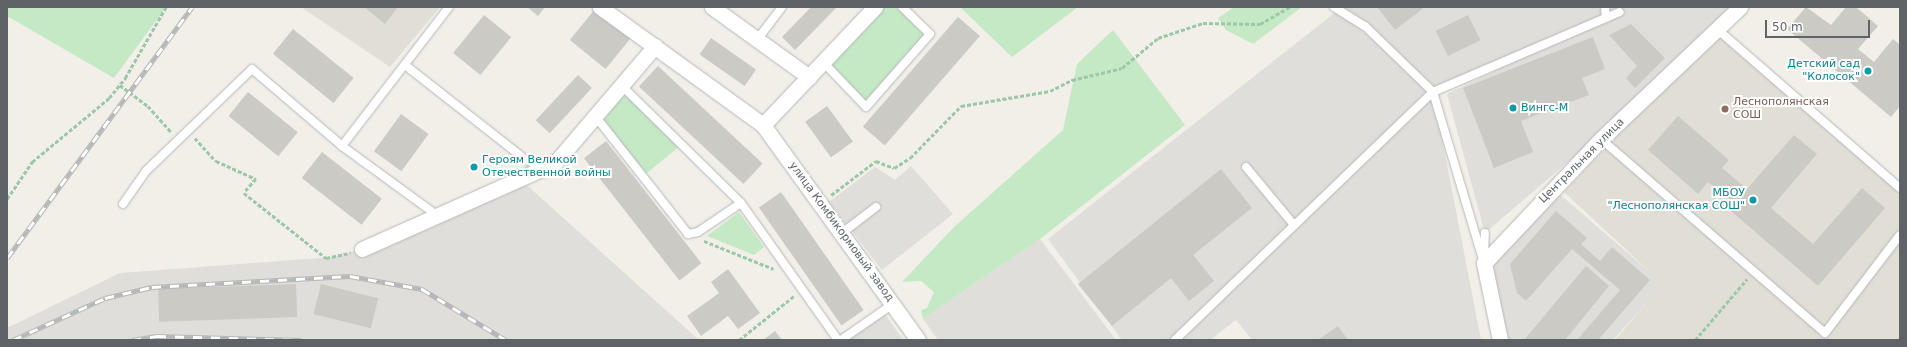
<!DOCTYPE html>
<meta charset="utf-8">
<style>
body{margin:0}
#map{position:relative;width:1907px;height:347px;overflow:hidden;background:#f1efe8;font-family:"DejaVu Sans",sans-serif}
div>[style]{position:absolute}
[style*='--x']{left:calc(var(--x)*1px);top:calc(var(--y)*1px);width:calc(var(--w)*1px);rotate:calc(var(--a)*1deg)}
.industrial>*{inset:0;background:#e0deda}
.education>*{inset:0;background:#e1ded6}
.green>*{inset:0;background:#c5e8c5}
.building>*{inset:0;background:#cccac5;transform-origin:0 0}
.path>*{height:2.5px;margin-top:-1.25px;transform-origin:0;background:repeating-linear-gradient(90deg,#9cc7a9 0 4px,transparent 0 6px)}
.roads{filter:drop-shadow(0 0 1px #b5b8bc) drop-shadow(0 0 1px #b5b8bc)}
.lane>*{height:8px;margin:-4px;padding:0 4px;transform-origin:4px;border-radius:4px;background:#fff}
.street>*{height:15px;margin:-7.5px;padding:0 7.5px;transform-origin:7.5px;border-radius:7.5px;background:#fff}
.rail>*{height:4.5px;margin-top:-2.25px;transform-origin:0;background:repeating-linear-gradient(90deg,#fff 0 9px,#b6b7b8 0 18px);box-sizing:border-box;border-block:1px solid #b6b7b8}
.dots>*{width:11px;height:11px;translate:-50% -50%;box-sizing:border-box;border:2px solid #fff;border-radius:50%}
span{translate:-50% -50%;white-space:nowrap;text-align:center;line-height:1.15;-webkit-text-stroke:4px #fff;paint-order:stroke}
.culture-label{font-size:11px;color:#0d838f}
.right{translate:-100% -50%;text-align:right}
.left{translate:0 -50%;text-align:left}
.education-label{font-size:11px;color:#785e54}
.street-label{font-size:11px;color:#5f6368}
.frame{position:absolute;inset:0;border:8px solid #5f6368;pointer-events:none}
.scale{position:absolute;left:1765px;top:20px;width:105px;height:18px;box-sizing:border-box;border:2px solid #5f6368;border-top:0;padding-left:5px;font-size:12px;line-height:14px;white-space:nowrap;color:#5f6368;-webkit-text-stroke:3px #fff;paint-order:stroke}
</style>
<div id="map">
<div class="industrial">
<div style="clip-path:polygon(evenodd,1342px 7px,1740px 7px,1667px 77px,1485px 233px,1447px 94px,1593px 24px,1433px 92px,1481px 340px,1252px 340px,1236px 320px,1210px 340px,1122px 340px,1048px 239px,1342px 7px,1341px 12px,1365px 26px,1424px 85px,1341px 12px)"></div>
<div style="clip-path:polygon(911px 166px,953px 214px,882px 270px,829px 202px,875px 167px,895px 180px)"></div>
<div style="clip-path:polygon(520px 179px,699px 340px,7px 340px,7px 328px,120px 273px,333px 257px,362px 249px)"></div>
<div style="clip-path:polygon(1557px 192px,1664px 284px,1613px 340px,1509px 340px,1490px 263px)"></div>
<div style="clip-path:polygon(1040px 239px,1116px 340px,938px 340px,923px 319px)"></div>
<div style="clip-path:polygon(883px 311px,903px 340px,841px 340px)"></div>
</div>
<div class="education">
<div style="clip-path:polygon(301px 7px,440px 7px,390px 67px)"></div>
<div style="clip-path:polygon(1717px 29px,1900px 188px,1900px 340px,1615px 340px,1663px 284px,1564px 192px)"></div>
</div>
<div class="green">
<div style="clip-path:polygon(7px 7px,166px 7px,114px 78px,7px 16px)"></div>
<div style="clip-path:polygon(875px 7px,902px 7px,930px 34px,866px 107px,823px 62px)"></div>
<div style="clip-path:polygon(960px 7px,1078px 7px,1012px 57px)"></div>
<div style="clip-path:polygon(1234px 7px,1302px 7px,1253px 44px,1226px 30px,1218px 18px)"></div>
<div style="clip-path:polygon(1113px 30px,1185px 125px,1040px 239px,923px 319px,921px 310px,927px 308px,934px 292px,921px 281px,902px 282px,953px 228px,1063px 130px,1077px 64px)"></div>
<div style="clip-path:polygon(622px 86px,681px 145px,642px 177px,596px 117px)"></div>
<div style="clip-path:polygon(739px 212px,764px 247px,754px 255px,707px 236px)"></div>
</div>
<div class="building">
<div style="clip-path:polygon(364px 7px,398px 7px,385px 24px)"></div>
<div style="clip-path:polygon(527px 7px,545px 7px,538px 16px)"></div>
<div style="clip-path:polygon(811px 7px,837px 7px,795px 50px,782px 37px)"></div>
<div style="clip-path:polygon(1377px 7px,1425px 7px,1395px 30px)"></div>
<div style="clip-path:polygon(1806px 7px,1831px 25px,1846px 7px,1856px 7px,1878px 26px,1858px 49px,1874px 62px,1893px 39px,1900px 45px,1900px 106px,1891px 117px,1787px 29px)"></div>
<div style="left:595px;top:9px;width:46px;height:40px;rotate:39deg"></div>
<div style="left:484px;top:15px;width:35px;height:49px;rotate:39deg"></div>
<div style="left:1468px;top:15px;width:28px;height:36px;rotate:64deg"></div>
<div style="left:958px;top:17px;width:29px;height:145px;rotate:41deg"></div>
<div style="clip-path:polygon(1631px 24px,1665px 58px,1635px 88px,1626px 78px,1637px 66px,1609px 35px)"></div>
<div style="left:293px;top:29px;width:78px;height:32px;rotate:39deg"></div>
<div style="clip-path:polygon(1593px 37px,1605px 69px,1582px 78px,1589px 95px,1521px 121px,1533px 152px,1494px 168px,1463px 88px)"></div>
<div style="left:711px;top:38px;width:55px;height:20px;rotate:35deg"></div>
<div style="left:658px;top:66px;width:143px;height:28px;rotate:43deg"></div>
<div style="left:578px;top:75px;width:19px;height:62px;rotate:43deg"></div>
<div style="left:248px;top:92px;width:64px;height:31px;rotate:39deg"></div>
<div style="left:827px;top:106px;width:44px;height:27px;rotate:54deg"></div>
<div style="left:401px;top:114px;width:34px;height:46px;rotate:36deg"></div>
<div style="clip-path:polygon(1678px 116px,1729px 160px,1722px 168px,1747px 189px,1794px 135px,1817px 154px,1771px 208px,1813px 244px,1862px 188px,1885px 208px,1818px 286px,1731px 211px,1735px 205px,1708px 182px,1698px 194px,1648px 150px)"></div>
<div style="left:606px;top:141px;width:155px;height:28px;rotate:52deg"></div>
<div style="left:322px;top:152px;width:76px;height:33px;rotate:38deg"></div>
<div style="clip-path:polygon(1221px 169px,1252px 208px,1193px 255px,1214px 281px,1189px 301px,1171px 278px,1112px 326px,1078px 284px)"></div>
<div style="left:781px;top:192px;width:144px;height:27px;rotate:55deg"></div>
<div style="clip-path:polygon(1556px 211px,1587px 238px,1581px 244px,1600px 261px,1612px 247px,1650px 280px,1598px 340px,1577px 340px,1620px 290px,1572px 249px,1526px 301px,1517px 293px,1510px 264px)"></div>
<div style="clip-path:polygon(1586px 266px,1609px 286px,1565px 340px,1524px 340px)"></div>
<div style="clip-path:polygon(728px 269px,760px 313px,738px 329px,728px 316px,701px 336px,687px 316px,719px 293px,711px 282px)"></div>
<div style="left:296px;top:284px;width:33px;height:138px;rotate:88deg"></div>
<div style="left:321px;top:284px;width:59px;height:31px;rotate:14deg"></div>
<div style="clip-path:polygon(1338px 326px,1348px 340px,1318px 340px)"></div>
<div style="clip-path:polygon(775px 331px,782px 340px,763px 340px)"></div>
</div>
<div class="path">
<div style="--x:120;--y:85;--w:35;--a:37"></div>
<div style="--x:148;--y:106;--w:36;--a:48"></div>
<div style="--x:195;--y:138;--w:31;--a:48"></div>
<div style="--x:216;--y:161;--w:44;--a:24.2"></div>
<div style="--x:256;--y:179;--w:18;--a:131"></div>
<div style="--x:244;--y:193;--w:105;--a:38.4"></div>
<div style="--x:326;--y:258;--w:25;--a:-12"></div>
<div style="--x:831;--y:195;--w:56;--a:-37.1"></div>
<div style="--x:876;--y:161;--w:19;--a:21"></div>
<div style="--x:894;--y:168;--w:19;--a:-32"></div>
<div style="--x:910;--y:158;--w:73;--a:-45.6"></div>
<div style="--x:961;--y:106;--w:90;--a:-9.6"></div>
<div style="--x:1050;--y:91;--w:25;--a:-27"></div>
<div style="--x:1072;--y:80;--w:51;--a:-13.5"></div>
<div style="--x:1122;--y:68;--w:47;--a:-39.8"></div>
<div style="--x:1158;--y:38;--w:47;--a:-18.4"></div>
<div style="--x:1203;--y:23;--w:57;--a:1"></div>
<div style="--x:1260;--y:24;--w:34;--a:-30"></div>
<div style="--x:7;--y:199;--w:45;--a:-56"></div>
<div style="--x:32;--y:162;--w:100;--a:-39.7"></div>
<div style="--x:109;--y:98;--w:26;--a:-51"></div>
<div style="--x:125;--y:78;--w:82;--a:-60"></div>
<div style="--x:704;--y:241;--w:75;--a:21.8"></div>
<div style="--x:739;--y:340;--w:70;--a:-38.7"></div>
<div style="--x:1695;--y:340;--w:80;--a:-49.6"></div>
</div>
<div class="roads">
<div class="lane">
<div style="--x:1334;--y:7;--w:36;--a:32"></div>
<div style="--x:1365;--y:26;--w:95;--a:44.1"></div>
<div style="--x:1433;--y:92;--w:178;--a:73.4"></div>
<div style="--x:1605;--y:7;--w:11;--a:85"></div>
<div style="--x:1717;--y:29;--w:242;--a:41"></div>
<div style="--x:757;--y:40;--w:41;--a:-52.9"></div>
<div style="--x:823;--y:62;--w:62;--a:46.3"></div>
<div style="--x:866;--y:107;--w:97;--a:-48.8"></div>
<div style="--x:930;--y:34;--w:39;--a:-136"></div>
<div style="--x:405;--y:65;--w:154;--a:38.1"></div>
<div style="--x:526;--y:160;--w:18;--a:22"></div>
<div style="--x:622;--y:86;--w:167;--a:44.5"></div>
<div style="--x:596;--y:117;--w:149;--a:51.8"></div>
<div style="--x:688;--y:234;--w:10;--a:-11"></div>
<div style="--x:698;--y:232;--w:52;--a:-34"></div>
<div style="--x:741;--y:203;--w:168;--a:54.7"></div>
<div style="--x:1601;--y:139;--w:296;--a:40.9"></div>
<div style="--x:1825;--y:333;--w:123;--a:-52.6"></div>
<div style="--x:342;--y:146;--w:119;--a:36.1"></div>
<div style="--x:1246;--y:167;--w:75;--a:50.4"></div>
<div style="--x:123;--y:204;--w:40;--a:-55.1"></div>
<div style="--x:146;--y:171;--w:147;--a:-43.9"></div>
<div style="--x:252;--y:69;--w:118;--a:40.5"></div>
<div style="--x:342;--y:146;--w:175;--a:-52.4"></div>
<div style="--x:842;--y:233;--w:43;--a:-37.4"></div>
<div style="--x:1484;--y:256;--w:23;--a:-88"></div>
<div style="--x:841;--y:340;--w:63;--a:-34.7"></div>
<div style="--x:1175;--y:340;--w:358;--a:-43.9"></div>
<div style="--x:1433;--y:92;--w:203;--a:-23.2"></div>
</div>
<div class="street">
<div style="--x:600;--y:7;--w:201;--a:35.9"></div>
<div style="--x:763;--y:125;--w:265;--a:54.2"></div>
<div style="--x:712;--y:7;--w:120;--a:35.8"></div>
<div style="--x:763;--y:125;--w:163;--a:-46.5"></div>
<div style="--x:362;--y:249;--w:211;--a:-24"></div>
<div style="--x:555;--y:163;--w:154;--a:-49.5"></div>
<div style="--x:1500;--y:340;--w:79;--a:-101.7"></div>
<div style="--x:1484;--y:263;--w:170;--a:-46.7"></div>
<div style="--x:1601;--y:139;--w:192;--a:-43.5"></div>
</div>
</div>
<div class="rail">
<div style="--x:7;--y:258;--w:312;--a:-53.6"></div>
<div style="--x:13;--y:340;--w:101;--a:-24.5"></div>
<div style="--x:105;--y:298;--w:48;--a:-13.2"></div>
<div style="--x:152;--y:287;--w:198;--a:-3.2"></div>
<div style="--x:350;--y:276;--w:73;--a:10.2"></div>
<div style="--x:422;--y:289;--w:98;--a:31.3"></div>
<div style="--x:132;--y:340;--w:25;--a:-9"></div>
<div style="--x:157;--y:336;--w:144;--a:1.6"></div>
</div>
<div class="dots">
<div style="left:1868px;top:71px;background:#0f9aa8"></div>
<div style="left:1513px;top:108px;background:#0f9aa8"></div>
<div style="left:1725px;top:109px;background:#8d6e63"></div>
<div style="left:474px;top:167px;background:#0f9aa8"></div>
<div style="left:1753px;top:200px;background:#0f9aa8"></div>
</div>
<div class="culture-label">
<span class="right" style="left:1860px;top:71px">Детский сад<br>"Колосок"</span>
<span class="left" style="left:1521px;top:108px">Вингс-М</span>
<span class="left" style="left:482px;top:167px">Героям Великой<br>Отечественной войны</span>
<span class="right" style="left:1745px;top:200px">МБОУ<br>"Леснополянская СОШ"</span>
</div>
<div class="education-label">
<span class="left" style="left:1733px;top:109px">Леснополянская<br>СОШ</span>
</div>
<div class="street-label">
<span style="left:1582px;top:161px;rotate:-45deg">Центральная улица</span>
<span style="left:841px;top:232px;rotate:54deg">улица Комбикормовый завод</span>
</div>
<div class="frame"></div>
<div class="scale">50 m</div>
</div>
